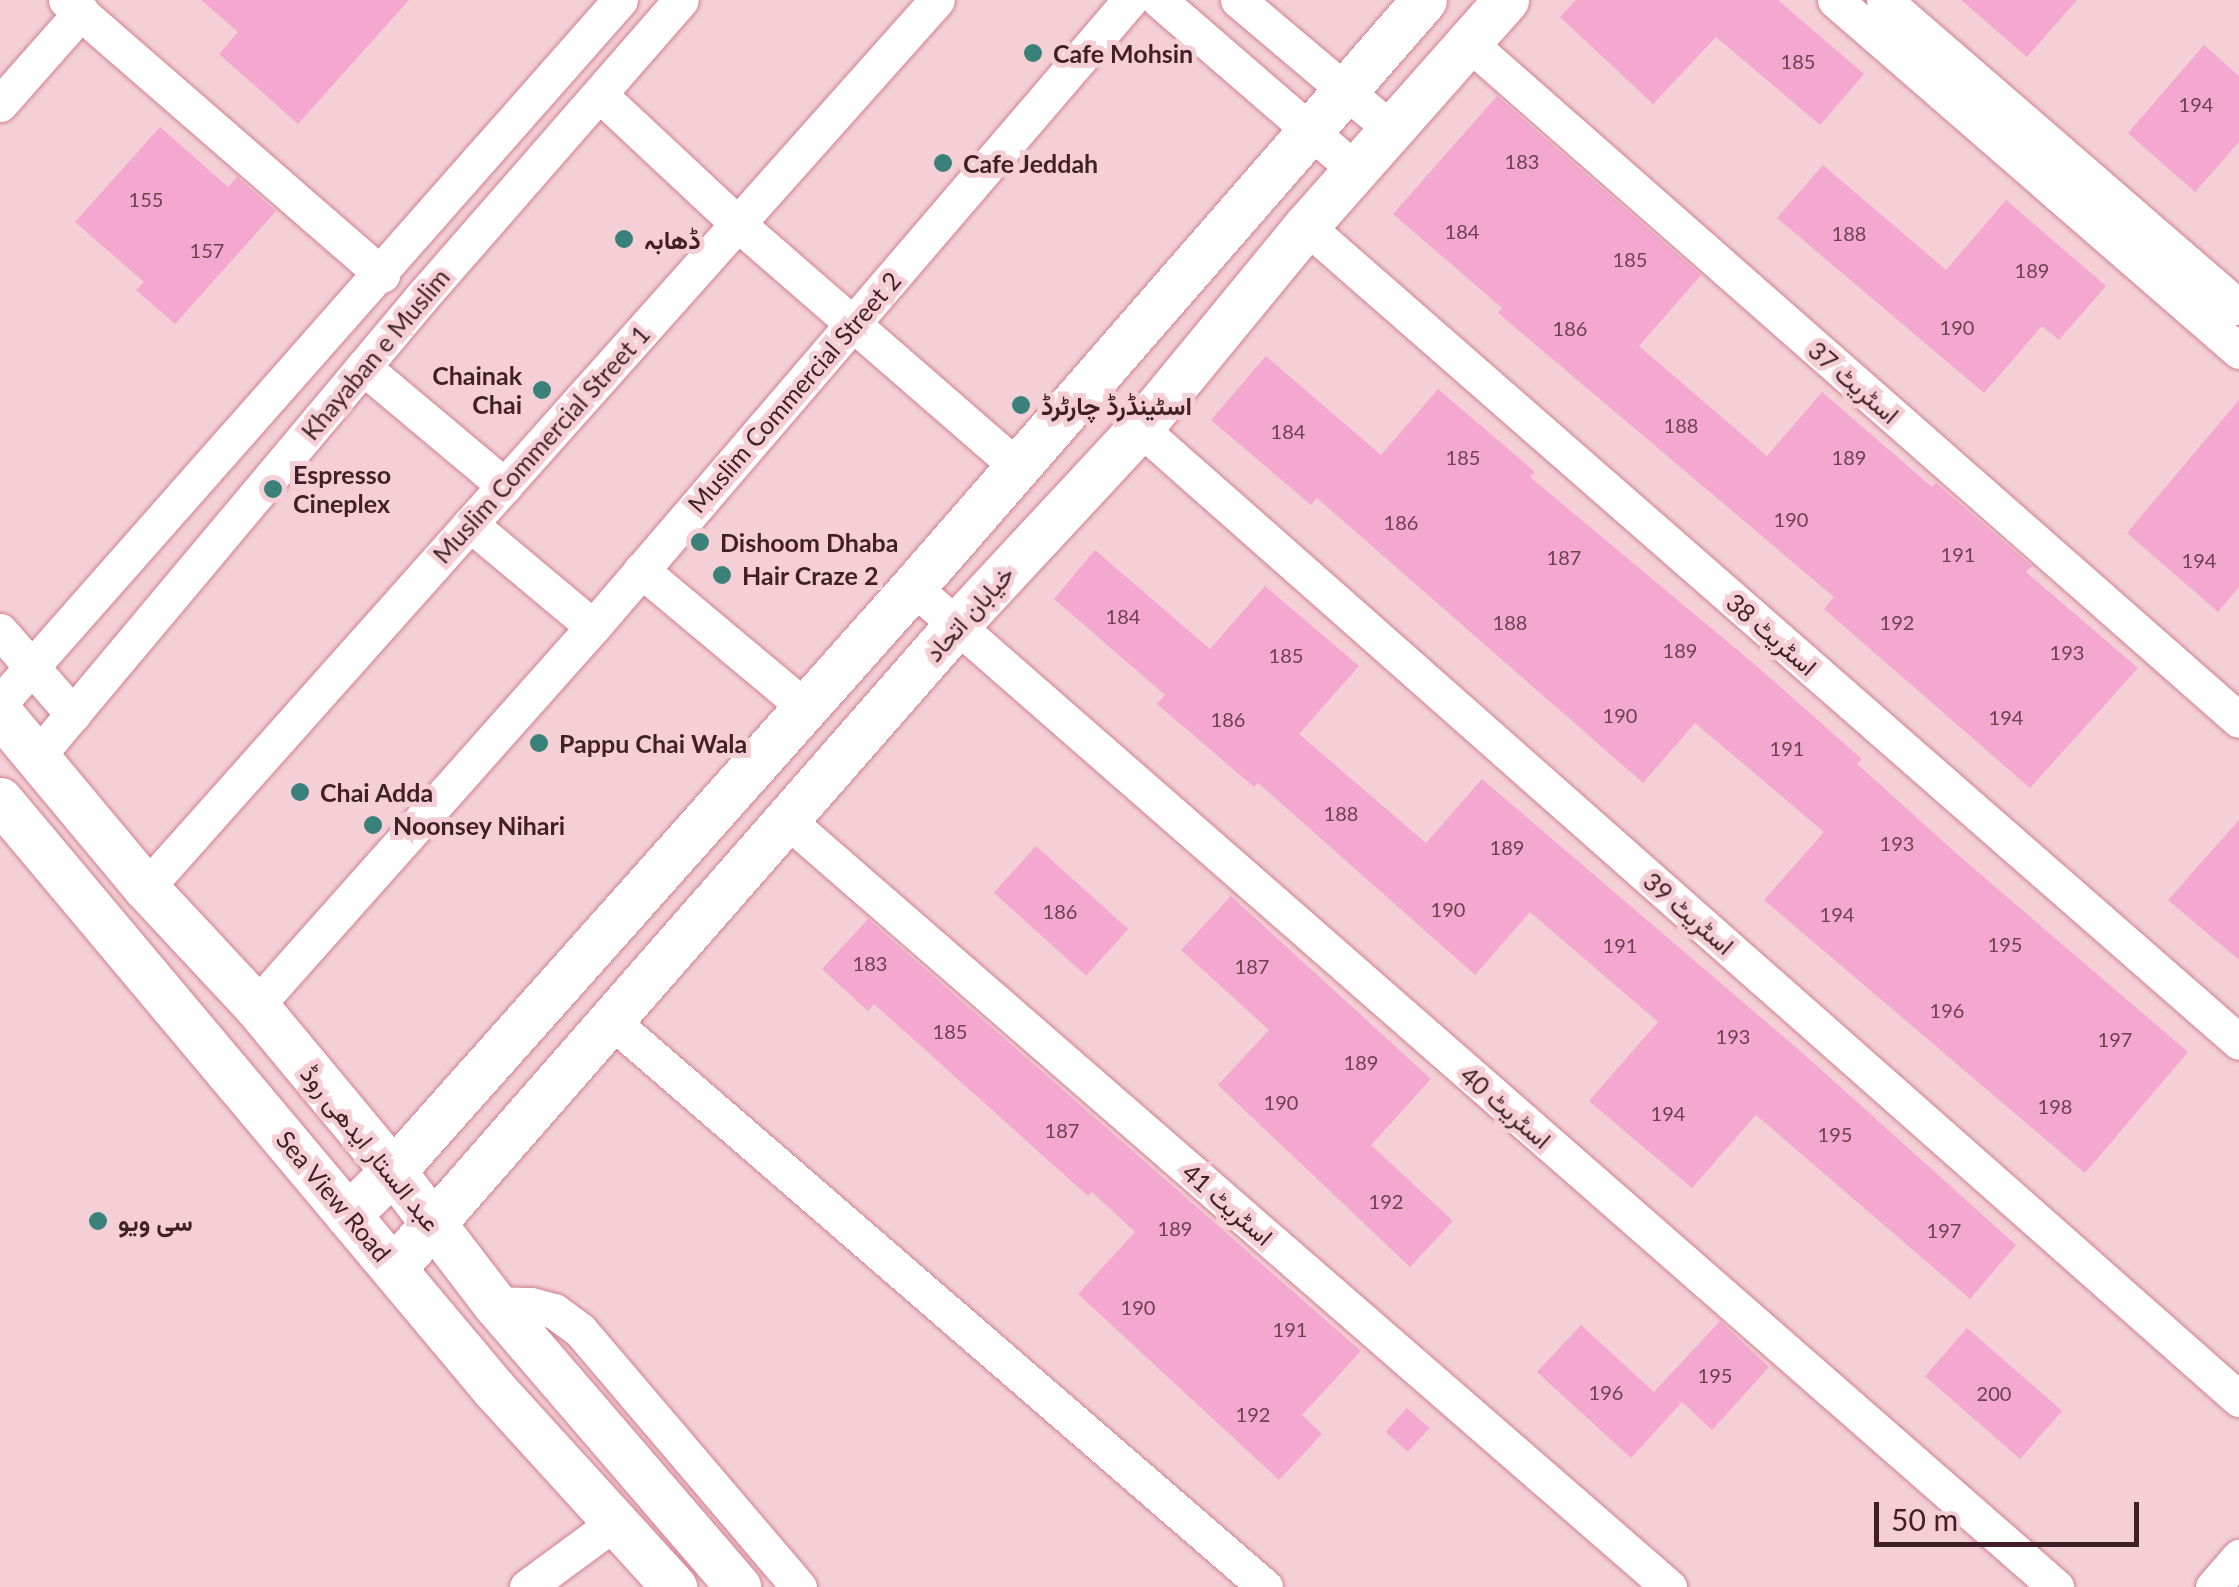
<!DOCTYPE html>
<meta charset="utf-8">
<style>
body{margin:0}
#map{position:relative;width:2239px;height:1587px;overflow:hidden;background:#f4d0d6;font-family:Lato,Vazirmatn,sans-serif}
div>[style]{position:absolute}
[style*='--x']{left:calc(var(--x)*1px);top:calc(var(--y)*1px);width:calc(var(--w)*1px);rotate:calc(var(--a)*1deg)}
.building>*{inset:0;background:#f4a8d0;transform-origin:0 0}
.roads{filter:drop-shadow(0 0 2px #d18090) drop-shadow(0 0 2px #d18090)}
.minor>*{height:35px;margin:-17.5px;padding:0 17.5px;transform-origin:17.5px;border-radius:17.5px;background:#fff}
.major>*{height:45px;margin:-22.5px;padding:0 22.5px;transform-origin:22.5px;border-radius:22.5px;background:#fff}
.dots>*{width:28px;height:28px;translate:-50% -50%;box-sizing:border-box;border:5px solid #f4d0d6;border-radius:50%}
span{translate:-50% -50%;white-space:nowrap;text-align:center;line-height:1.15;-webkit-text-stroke:10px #f4d0d6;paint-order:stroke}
.number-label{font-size:20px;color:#6d4150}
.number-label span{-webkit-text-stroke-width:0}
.poi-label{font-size:25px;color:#401f26;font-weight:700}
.left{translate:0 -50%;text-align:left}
.right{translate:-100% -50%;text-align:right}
.street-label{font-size:25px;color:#401f26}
.scale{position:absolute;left:1874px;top:1502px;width:265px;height:45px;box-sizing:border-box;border:5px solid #401f26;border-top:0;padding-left:12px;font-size:30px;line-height:35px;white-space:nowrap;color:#401f26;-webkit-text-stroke:8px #f4d0d6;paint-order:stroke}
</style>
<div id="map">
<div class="building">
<div style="clip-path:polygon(201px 0,409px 0,298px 124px,219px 54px,238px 32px)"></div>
<div style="clip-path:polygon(1576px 0,1778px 0,1864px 74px,1820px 125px,1716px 37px,1653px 104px,1560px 17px)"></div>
<div style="clip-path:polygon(1961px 0,2077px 0,2027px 57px)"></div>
<div style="clip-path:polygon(2204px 45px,2239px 76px,2239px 142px,2195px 192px,2128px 133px)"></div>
<div style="clip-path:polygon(1497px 96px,1701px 275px,1639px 346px,1767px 456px,1822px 392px,1932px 487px,1936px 483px,1973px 515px,2032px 566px,2026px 572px,2138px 668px,2030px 788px,1824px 609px,1834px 597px,1498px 313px,1502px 308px,1393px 214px)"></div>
<div style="clip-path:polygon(160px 127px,228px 187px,237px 177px,276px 211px,175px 324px,136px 290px,144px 282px,75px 222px)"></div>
<div style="clip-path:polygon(1823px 165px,1946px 270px,2006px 200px,2106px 286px,2059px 340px,2042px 326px,1984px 393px,1777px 218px)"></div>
<div style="clip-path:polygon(1266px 356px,1381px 455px,1438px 389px,1535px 472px,1530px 477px,1753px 663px,1862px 759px,1857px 764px,1965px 861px,2188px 1052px,2085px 1173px,1764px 900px,1824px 832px,1695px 723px,1643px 783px,1317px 498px,1311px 505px,1211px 420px)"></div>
<div style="clip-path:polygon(2239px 400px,2239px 587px,2218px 612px,2127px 533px)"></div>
<div style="clip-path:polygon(1095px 550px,1210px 649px,1265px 586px,1359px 666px,1299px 734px,1426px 843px,1482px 779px,1806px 1056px,2016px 1245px,1970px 1299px,1756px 1115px,1692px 1188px,1589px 1101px,1658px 1022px,1530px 912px,1475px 975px,1258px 783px,1254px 787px,1157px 704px,1165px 695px,1054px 599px)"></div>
<div style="clip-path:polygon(2239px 820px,2239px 960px,2168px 900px)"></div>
<div style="left:1036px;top:846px;width:124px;height:63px;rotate:42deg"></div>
<div style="clip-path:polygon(1231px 896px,1431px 1079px,1371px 1145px,1453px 1221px,1410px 1267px,1218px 1085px,1269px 1030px,1181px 950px)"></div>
<div style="clip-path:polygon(868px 919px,1361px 1351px,1302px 1415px,1322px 1434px,1279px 1480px,1078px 1294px,1135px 1232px,1092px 1192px,1088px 1196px,874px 1004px,868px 1011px,822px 969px)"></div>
<div style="clip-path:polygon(1720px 1321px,1769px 1367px,1712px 1430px,1682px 1402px,1631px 1458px,1537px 1372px,1581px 1325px,1654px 1392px)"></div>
<div style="left:1967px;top:1328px;width:126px;height:64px;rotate:41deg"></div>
<div style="left:1407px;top:1408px;width:30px;height:32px;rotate:42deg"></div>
</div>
<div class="roads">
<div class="minor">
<div style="--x:66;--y:0;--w:419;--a:41"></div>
<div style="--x:1159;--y:0;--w:259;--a:40.9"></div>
<div style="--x:1238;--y:0;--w:202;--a:40.2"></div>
<div style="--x:1835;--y:0;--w:535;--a:40.98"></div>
<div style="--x:1884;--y:0;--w:469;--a:40.9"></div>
<div style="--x:1469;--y:43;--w:1025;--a:41.32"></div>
<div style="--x:600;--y:95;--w:189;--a:43.1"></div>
<div style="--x:738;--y:224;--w:371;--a:41"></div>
<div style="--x:0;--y:104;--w:123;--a:-48.6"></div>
<div style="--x:1306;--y:226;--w:1239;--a:41.17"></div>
<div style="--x:363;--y:367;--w:185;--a:40"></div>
<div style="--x:1140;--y:428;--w:1467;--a:41.46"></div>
<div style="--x:470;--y:524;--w:160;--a:39.9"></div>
<div style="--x:641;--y:570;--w:214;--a:39.9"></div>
<div style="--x:913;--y:587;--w:1519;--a:41.18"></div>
<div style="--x:0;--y:631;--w:111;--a:48.7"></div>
<div style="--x:0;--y:703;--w:937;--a:-48.59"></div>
<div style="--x:35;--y:759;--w:601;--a:-50.06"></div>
<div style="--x:421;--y:298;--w:395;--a:-48.9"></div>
<div style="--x:787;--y:820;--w:1169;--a:41.01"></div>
<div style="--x:146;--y:888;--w:1189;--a:-48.31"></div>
<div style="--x:256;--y:1006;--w:507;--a:-48.36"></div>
<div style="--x:593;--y:627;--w:826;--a:-49.42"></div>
<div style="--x:608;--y:1018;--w:869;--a:40.89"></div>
<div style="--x:495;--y:1304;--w:36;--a:2"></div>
<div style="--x:531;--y:1305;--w:24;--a:15"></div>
<div style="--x:554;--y:1311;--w:32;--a:36"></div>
<div style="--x:580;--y:1330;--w:338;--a:49.6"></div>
<div style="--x:527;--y:1587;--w:112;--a:-36.3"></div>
<div style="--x:2213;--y:1587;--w:40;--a:-49"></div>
</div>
<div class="major">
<div style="--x:0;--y:713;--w:228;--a:50.2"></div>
<div style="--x:146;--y:888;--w:161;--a:47"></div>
<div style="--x:256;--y:1006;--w:214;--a:50.3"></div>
<div style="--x:393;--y:1171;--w:168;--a:52.5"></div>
<div style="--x:495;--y:1304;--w:373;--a:49.3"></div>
<div style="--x:0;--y:800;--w:769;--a:50.01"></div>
<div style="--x:494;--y:1389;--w:268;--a:47.7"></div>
<div style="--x:348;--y:1215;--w:63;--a:-44.4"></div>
<div style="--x:393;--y:1171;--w:782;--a:-48.32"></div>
<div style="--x:913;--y:587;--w:778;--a:-48.96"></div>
<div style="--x:394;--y:1268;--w:852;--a:-48.81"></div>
<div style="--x:955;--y:627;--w:272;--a:-47.1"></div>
<div style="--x:1140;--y:428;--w:261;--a:-50.6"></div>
<div style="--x:1306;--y:226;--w:302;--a:-48.5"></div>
</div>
</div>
<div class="dots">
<div style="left:1033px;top:53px;background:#3a817a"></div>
<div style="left:943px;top:163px;background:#3a817a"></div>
<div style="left:624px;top:239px;background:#3a817a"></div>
<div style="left:542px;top:390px;background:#3a817a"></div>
<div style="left:1021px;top:405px;background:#3a817a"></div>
<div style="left:273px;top:489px;background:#3a817a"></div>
<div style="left:700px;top:542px;background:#3a817a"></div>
<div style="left:722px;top:575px;background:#3a817a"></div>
<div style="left:539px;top:743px;background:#3a817a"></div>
<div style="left:300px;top:792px;background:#3a817a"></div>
<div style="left:373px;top:825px;background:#3a817a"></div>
<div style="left:98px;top:1221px;background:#3a817a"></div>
</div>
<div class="number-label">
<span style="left:1798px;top:61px">185</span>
<span style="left:2196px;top:104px">194</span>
<span style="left:1522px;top:161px">183</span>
<span style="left:146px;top:199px">155</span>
<span style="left:1462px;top:231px">184</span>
<span style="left:1849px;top:233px">188</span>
<span style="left:207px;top:250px">157</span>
<span style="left:1630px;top:259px">185</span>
<span style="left:2032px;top:270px">189</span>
<span style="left:1957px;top:327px">190</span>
<span style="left:1570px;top:328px">186</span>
<span style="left:1681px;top:425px">188</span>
<span style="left:1288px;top:431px">184</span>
<span style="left:1463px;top:457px">185</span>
<span style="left:1849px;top:457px">189</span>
<span style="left:1791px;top:519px">190</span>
<span style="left:1401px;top:522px">186</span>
<span style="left:1958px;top:554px">191</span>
<span style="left:1564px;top:557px">187</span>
<span style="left:2199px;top:560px">194</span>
<span style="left:1123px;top:616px">184</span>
<span style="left:1510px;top:622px">188</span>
<span style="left:1897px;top:622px">192</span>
<span style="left:1680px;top:650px">189</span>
<span style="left:2067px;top:652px">193</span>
<span style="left:1286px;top:655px">185</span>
<span style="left:1620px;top:715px">190</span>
<span style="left:2006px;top:717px">194</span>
<span style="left:1228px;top:719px">186</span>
<span style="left:1787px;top:748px">191</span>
<span style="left:1341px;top:813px">188</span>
<span style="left:1897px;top:843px">193</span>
<span style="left:1507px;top:847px">189</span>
<span style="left:1448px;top:909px">190</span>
<span style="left:1060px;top:911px">186</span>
<span style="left:1837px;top:914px">194</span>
<span style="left:2005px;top:944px">195</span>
<span style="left:1620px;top:945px">191</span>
<span style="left:870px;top:963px">183</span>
<span style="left:1252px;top:966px">187</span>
<span style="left:1947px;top:1010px">196</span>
<span style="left:950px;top:1031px">185</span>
<span style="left:1733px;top:1036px">193</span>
<span style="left:2115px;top:1039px">197</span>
<span style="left:1361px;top:1062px">189</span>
<span style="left:1281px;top:1102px">190</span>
<span style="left:2055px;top:1106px">198</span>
<span style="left:1668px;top:1113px">194</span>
<span style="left:1062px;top:1130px">187</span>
<span style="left:1835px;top:1134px">195</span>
<span style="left:1386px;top:1201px">192</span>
<span style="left:1175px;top:1228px">189</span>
<span style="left:1944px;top:1230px">197</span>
<span style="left:1138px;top:1307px">190</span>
<span style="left:1290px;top:1329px">191</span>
<span style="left:1715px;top:1375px">195</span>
<span style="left:1606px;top:1392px">196</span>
<span style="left:1994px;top:1393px">200</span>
<span style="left:1253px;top:1414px">192</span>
</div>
<div class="poi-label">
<span class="left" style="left:1053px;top:53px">Cafe Mohsin</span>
<span class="left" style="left:963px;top:163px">Cafe Jeddah</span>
<span class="left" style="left:644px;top:239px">ڈھابہ</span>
<span class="right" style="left:522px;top:390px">Chainak<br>Chai</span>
<span class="left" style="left:1041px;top:405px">اسٹینڈرڈ چارٹرڈ</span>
<span class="left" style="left:293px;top:489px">Espresso<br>Cineplex</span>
<span class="left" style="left:720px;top:542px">Dishoom Dhaba</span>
<span class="left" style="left:742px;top:575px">Hair Craze 2</span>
<span class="left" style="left:559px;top:743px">Pappu Chai Wala</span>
<span class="left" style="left:320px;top:792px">Chai Adda</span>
<span class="left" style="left:393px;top:825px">Noonsey Nihari</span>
<span class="left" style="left:118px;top:1221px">سی ویو</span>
</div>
<div class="street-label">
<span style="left:375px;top:354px;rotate:-50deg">Khayaban e Muslim</span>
<span style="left:1854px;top:382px;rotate:41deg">اسٹریٹ 37</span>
<span style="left:794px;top:392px;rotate:-49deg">Muslim Commercial Street 2</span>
<span style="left:541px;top:444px;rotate:-48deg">Muslim Commercial Street 1</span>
<span style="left:969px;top:613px;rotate:-48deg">خیابان اتحاد</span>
<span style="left:1772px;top:634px;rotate:41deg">اسٹریٹ 38</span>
<span style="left:1689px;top:913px;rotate:41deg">اسٹریٹ 39</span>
<span style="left:1506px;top:1107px;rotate:41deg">اسٹریٹ 40</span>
<span style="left:371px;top:1148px;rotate:51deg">عبد الستار ایدھی روڈ</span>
<span style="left:334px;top:1196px;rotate:50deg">Sea View Road</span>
<span style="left:1228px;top:1204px;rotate:41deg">اسٹریٹ 41</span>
</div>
<div class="scale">50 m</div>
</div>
